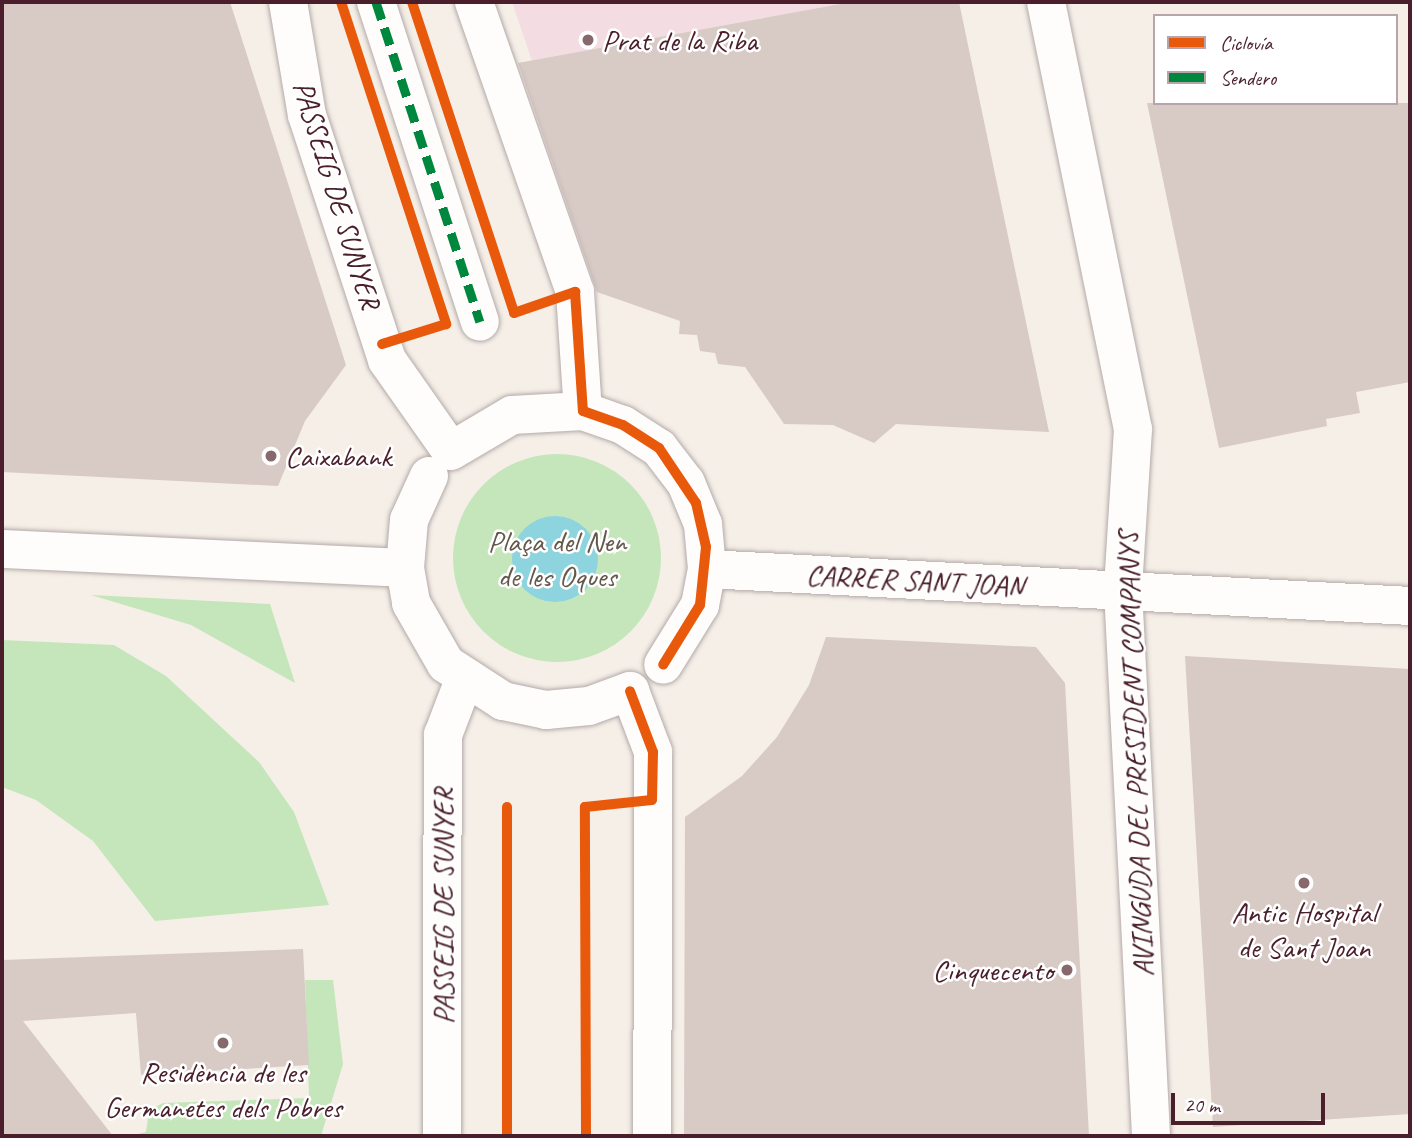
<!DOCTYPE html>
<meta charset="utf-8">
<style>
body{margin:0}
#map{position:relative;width:1412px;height:1138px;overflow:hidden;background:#f5efe8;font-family:Caveat,sans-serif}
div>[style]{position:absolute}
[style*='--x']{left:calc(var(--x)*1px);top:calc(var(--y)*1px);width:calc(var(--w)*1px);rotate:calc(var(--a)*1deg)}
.built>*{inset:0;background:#f4dde2}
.green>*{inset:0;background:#c5e6ba}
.round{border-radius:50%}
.water>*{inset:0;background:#8dd4df}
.building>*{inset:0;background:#d8cac5}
.roads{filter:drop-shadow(0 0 2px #b4aaa8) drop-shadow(0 0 2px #b4aaa8)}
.pedestrian>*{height:38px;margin:-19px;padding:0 19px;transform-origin:19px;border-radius:19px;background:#fefdfc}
.minor>*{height:38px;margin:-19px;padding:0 19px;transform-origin:19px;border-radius:19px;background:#fefdfc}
.tertiary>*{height:38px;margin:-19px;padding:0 19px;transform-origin:19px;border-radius:19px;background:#fefdfc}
.quiet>*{height:9px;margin-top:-4.5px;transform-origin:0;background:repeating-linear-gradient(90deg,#00873e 0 18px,transparent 0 27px)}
.cycleway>*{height:10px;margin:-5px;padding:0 5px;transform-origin:5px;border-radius:5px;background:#e8590c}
.dots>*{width:19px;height:19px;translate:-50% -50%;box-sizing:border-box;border:4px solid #fff;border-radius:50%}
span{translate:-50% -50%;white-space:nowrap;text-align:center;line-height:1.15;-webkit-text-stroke:5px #fff;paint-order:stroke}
.poi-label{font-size:30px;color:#4a1f2b}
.left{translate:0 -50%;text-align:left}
.right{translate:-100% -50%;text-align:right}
.street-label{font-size:30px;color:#4a1f2b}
.park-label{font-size:30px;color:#63584a}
.frame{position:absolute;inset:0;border:4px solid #4a1f2b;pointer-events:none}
.legend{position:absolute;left:1153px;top:14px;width:245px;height:91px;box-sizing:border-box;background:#fff;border:2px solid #b7a5aa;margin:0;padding:9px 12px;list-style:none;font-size:21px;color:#4a1f2b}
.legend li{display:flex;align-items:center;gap:14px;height:35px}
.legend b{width:35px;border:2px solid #b7a5aa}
.scale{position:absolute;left:1171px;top:1093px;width:154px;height:32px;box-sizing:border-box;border:4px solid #4a1f2b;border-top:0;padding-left:9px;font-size:21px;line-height:24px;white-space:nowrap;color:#4a1f2b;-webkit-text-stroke:5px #fff;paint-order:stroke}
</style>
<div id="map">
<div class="built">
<div style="clip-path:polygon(512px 2px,851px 2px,532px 61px)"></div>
</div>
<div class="green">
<div class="round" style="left:453px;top:454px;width:208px;height:208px"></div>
<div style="clip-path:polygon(91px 595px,270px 604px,295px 683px,191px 625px)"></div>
<div style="clip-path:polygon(2px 640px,114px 645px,166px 676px,259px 762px,294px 812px,329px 905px,155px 921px,93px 841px,36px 800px,2px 787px)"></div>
<div style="clip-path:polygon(305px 980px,333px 980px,343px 1064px,321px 1136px,130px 1136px,146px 1132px,149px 1110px,163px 1103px,309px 1098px)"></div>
</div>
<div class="water">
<div class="round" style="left:512px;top:516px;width:86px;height:86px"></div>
</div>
<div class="building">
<div style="clip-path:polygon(2px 2px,230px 2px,346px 365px,305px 421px,278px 486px,2px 472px)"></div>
<div style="clip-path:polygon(851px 2px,959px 2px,1049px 432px,896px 424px,874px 443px,833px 425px,784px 424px,745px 367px,718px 364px,715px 353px,700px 351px,697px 335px,679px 334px,680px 321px,597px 292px,518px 63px)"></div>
<div style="clip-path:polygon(1147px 103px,1410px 103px,1410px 382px,1356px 392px,1360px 413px,1326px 419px,1327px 426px,1219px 448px)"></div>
<div style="clip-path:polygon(826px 637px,1036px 647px,1065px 683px,1089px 1136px,684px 1136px,685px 817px,742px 776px,777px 737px,809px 685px)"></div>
<div style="clip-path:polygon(1185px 656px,1410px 669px,1410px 1114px,1213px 1127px)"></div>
<div style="clip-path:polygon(303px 949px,309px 1065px,141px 1075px,136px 1013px,23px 1021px,113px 1136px,2px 1136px,2px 960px)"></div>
</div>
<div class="roads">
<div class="pedestrian">
<div style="--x:376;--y:2;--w:336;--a:72"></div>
</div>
<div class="minor">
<div style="--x:1046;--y:2;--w:436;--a:78.5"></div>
<div style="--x:1133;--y:429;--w:161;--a:93.6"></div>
<div style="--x:1123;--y:590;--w:547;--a:87.06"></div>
<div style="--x:2;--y:549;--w:403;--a:2.7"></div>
<div style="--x:707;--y:569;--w:704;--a:3.01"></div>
</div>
<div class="tertiary">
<div style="--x:288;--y:2;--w:115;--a:80.5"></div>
<div style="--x:307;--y:115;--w:258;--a:71.9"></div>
<div style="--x:387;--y:360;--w:111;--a:54.9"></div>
<div style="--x:451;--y:451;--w:71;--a:-30.5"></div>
<div style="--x:512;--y:415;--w:71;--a:-3.2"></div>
<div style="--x:583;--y:411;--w:42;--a:19.3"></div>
<div style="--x:623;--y:425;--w:43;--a:32.6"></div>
<div style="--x:659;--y:448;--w:44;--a:52.4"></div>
<div style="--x:686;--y:483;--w:44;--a:67.5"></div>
<div style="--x:703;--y:524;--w:45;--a:84.9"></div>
<div style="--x:707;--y:569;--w:37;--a:101"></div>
<div style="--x:700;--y:605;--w:70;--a:121.7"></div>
<div style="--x:474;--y:2;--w:307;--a:70.8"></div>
<div style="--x:575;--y:292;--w:119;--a:86.2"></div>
<div style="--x:429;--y:476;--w:48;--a:114.4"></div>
<div style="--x:409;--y:520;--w:48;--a:94.8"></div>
<div style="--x:405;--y:568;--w:36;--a:80"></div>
<div style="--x:411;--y:603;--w:70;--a:60.2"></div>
<div style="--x:446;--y:664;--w:68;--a:33"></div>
<div style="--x:503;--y:701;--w:44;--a:11.8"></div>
<div style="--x:546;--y:710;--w:43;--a:-5.3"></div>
<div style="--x:589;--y:706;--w:44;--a:-20.1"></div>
<div style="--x:630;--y:691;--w:65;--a:69.3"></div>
<div style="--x:653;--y:752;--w:384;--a:90.1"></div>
<div style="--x:442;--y:1136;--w:401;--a:-89.9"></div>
<div style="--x:443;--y:735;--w:59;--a:-69.1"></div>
</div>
</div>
<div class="quiet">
<div style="--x:376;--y:2;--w:336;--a:72"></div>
</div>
<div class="cycleway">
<div style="--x:341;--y:2;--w:339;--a:71.9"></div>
<div style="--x:446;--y:324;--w:67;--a:162.6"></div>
<div style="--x:412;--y:2;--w:327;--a:71.8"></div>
<div style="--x:514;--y:313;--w:65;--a:-19"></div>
<div style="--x:575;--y:292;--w:119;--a:86.2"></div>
<div style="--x:583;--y:411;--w:42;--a:19.3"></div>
<div style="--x:623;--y:425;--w:43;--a:32.6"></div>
<div style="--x:659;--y:448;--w:66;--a:56.1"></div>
<div style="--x:696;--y:503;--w:45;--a:77.2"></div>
<div style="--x:706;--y:547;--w:58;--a:95.9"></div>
<div style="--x:700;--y:605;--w:70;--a:121.7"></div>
<div style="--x:507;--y:1136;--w:329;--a:-90"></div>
<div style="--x:586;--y:1136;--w:329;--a:-90.2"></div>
<div style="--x:585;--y:807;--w:67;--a:-6"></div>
<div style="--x:652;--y:800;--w:48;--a:-88.8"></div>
<div style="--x:653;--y:752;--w:65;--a:-110.7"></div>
</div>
<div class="dots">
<div style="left:588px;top:40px;background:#86686d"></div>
<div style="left:271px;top:456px;background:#86686d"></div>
<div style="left:1304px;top:883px;background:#86686d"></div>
<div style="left:1067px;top:970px;background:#86686d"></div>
<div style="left:223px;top:1043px;background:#86686d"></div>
</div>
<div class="poi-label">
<span class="left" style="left:602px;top:40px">Prat de la Riba</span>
<span class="left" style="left:285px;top:456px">Caixabank</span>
<span style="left:1304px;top:929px">Antic Hospital<br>de Sant Joan</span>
<span class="right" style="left:1053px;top:970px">Cinquecento</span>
<span style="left:223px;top:1089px">Residència de les<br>Germanetes dels Pobres</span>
</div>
<div class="street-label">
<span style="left:337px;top:195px;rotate:73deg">PASSEIG DE SUNYER</span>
<span style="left:915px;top:580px;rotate:3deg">CARRER SANT JOAN</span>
<span style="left:1135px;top:754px;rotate:-92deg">AVINGUDA DEL PRESIDENT COMPANYS</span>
<span style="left:443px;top:906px;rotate:-90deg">PASSEIG DE SUNYER</span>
</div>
<div class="park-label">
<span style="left:557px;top:558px">Plaça del Nen<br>de les Oques</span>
</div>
<div class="frame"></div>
<ul class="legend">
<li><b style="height:9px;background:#e8590c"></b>Ciclovía</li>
<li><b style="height:9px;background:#00873e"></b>Sendero</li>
</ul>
<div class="scale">20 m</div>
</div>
